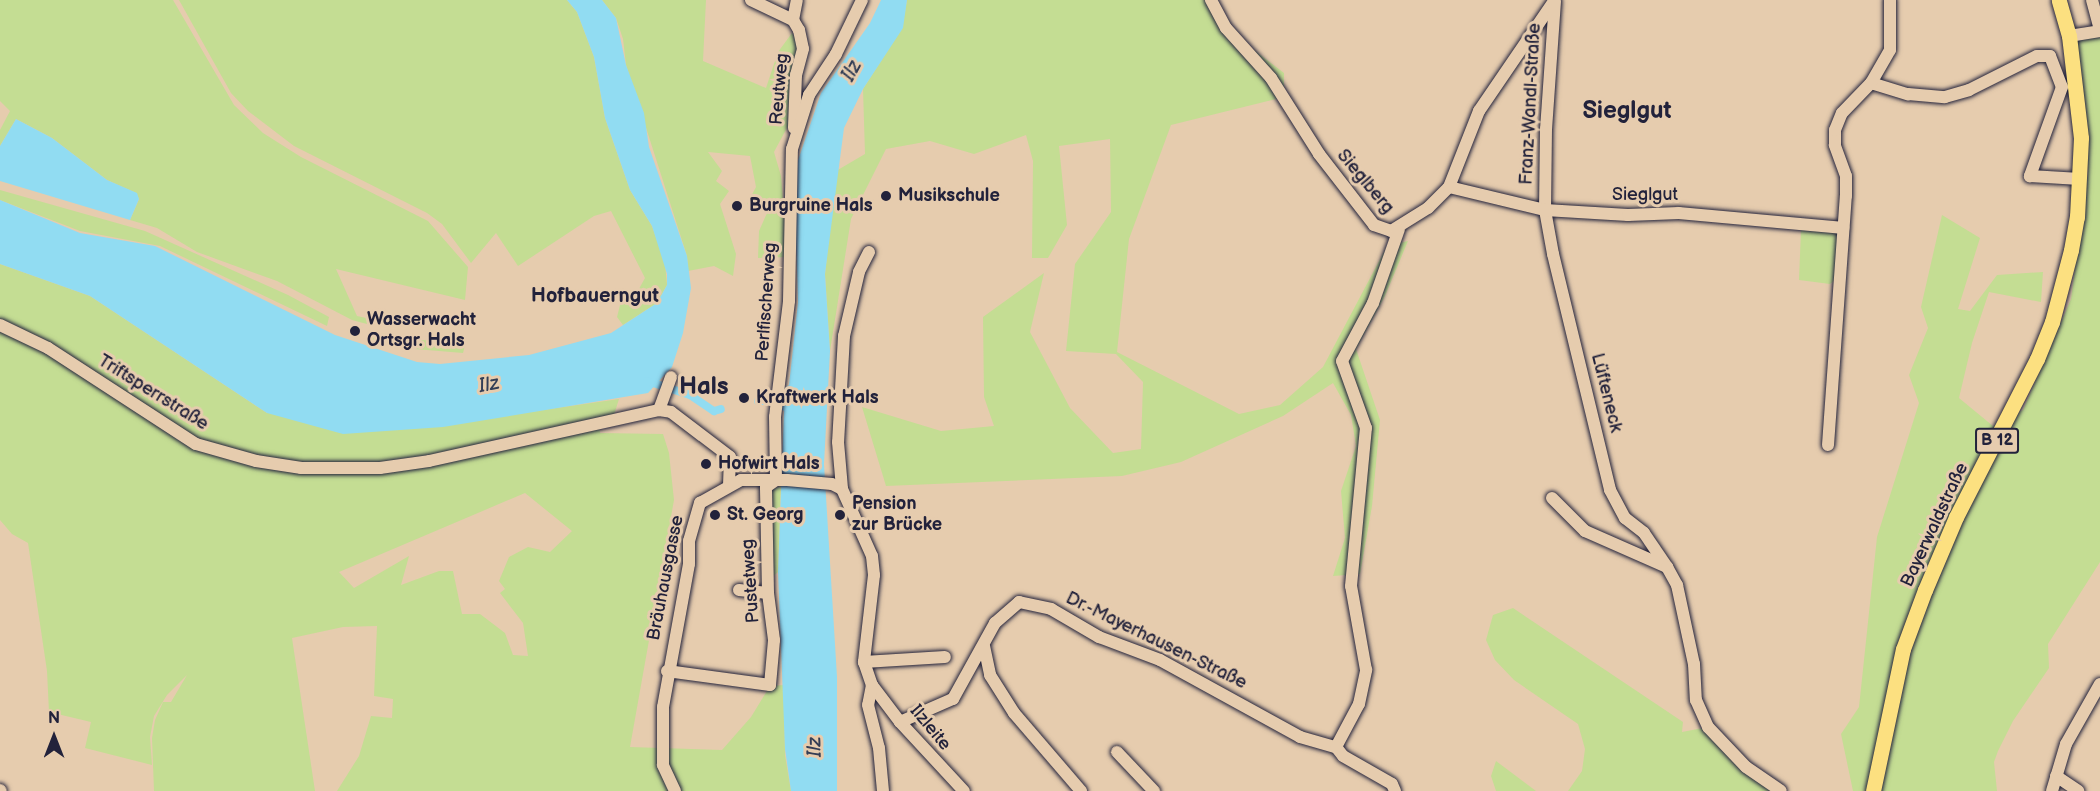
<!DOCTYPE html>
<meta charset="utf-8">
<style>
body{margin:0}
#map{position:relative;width:2100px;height:791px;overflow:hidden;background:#e6ccae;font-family:"Balsamiq Sans",sans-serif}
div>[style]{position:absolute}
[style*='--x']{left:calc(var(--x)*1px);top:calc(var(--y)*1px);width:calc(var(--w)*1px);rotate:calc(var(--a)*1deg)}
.green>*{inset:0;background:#c4dd93}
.water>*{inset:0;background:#91dcf2}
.canal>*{height:8px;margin:-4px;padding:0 4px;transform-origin:4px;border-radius:4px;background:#91dcf2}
.roads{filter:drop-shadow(0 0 2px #22223b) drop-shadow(0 0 2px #22223b)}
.minor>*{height:12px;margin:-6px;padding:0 6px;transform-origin:6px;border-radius:6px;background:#e6ccae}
.major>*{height:15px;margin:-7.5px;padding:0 7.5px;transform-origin:7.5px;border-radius:7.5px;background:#fce080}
.dots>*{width:16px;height:16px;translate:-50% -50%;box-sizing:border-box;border:3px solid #e6ccae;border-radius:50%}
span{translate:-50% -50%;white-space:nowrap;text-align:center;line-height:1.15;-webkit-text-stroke:6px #e6ccae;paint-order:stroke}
.shield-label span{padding:2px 4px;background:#e6ccae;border:2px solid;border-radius:4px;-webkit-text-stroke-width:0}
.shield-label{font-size:16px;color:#22223b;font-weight:700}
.street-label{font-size:18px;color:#22223b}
.poi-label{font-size:18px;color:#22223b;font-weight:700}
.left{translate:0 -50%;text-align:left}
.water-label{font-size:20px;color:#333e56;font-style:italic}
.neighbourhood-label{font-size:20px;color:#22223b;font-weight:700}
.district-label{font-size:24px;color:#22223b;font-weight:700}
.north{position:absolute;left:24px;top:707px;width:60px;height:60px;-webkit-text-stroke:4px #e6ccae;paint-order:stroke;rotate:0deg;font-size:16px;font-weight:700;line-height:24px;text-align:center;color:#22223b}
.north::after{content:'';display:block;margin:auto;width:21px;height:27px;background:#22223b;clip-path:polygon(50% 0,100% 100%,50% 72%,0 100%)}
</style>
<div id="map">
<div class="green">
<div style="clip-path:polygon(0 0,173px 0,234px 105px,263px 133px,301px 157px,428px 221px,468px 267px,465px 300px,336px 269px,357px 316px,371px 319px,367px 324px,352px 320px,277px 281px,197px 252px,157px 228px,130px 220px,139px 199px,136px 193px,107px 180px,52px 138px,16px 119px,0 146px,0 130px,10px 111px,0 101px)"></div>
<div style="clip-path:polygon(179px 0,567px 0,577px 12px,594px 57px,605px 118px,630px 190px,652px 226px,665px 263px,667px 285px,657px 303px,623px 325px,617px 317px,620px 305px,635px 296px,645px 278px,611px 211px,594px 216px,518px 266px,496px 233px,471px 263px,442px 224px,427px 213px,294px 146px,248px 111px,231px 93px)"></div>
<div style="clip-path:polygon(602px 0,706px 0,703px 61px,766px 88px,778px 52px,792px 33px,800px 44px,789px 124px,774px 152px,781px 176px,788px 257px,758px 258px,759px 231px,767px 213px,747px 204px,756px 187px,750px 156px,708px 152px,722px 171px,716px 181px,729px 191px,720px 204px,736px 254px,733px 276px,714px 266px,688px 271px,687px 256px,626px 65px,623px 39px,616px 18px)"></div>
<div style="clip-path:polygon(907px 0,1204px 0,1228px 30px,1284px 73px,1284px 97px,1171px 125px,1129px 239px,1117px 352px,1239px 414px,1280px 405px,1323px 367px,1387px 246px,1408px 241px,1385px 296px,1356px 349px,1380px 420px,1372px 506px,1360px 574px,1333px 576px,1345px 538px,1341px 491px,1356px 446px,1351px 415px,1333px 383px,1283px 416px,1181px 462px,1122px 476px,886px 486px,862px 407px,941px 431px,994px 426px,984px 397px,983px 317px,1044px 273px,1030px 332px,1070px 408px,1113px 453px,1141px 449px,1143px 382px,1116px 354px,1066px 351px,1075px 264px,1111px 212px,1110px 139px,1059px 146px,1067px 225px,1048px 258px,1032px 258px,1033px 161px,1026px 135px,974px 154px,930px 141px,886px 149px,851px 219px,830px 351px,825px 274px,836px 171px,865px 154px,863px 89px,902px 28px)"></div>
<div style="clip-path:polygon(2100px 37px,2100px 562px,2048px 644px,2049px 668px,2013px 721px,1998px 751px,1994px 762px,1997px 791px,1853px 791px,1841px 734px,1859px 707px,1877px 537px,1919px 403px,1909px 375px,1928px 328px,1921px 307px,1942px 215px,1980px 238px,1958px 309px,1970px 311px,1997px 275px,2043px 272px,2041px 302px,1989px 292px,1972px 343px,1959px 398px,1993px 426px,2023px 410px,2071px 299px,2088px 172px,2076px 40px)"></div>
<div style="clip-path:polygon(0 190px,145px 231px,288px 295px,329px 317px,327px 326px,160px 246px,80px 231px,0 200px)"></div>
<div style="clip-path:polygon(1801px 230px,1836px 232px,1839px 237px,1835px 280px,1830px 284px,1799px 280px)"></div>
<div style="clip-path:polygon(evenodd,0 264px,90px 296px,267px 413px,508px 415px,619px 399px,614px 415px,599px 418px,600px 433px,663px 434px,669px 453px,674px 500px,630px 747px,722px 750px,751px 717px,770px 686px,784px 685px,785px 755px,791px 791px,337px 791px,359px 756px,371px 716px,392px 718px,393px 699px,374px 696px,377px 626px,343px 627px,292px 638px,315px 791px,154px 791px,152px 738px,155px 720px,163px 702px,171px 702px,187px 675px,167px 695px,154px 716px,150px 737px,152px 765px,85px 748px,91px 722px,49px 712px,47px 671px,28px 543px,12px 534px,0 520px,0 264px,525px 493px,572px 531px,550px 552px,528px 547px,509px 557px,499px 581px,505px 589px,500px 593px,523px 623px,528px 656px,513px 655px,505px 633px,480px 614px,462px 614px,453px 571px,439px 571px,401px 585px,409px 556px,354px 588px,339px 572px,525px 493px)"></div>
<div style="clip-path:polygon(368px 331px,421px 340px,466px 342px,463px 353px,415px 349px,366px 340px)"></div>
<div style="clip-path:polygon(781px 486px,778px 572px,768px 581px,771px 490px)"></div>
<div style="clip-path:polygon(1513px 608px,1683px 722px,1682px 732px,1708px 727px,1781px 791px,1568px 791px,1582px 771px,1585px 749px,1578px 724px,1514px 680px,1495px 660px,1486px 640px,1493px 615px)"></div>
<div style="clip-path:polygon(1496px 761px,1536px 791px,1496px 791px,1491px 776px)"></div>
</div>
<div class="water">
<div style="clip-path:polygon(567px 0,602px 0,616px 18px,626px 65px,644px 113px,649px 147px,687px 256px,691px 288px,683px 333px,672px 367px,648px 393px,443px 427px,343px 434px,267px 413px,90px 296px,0 264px,0 200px,80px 233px,155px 246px,335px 335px,417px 362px,440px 364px,529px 355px,611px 333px,657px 303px,667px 285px,667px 274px,652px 226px,630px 190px,605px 118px,594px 57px,577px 12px)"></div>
<div style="clip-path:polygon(881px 0,907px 0,903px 28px,863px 89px,844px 128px,825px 274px,830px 351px,824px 464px,837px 677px,837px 791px,791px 791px,785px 749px,778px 572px,784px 411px,777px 407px,777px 393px,789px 385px,798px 302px,794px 172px,821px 93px,870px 23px)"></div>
<div style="clip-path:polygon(16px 119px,52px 138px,107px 180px,137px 193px,139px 199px,130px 220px,0 181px,0 146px)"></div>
</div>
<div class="canal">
<div style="--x:647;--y:381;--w:45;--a:18"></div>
<div style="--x:690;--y:395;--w:29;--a:34"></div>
<div style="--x:714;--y:411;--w:7;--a:-16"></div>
<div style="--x:758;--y:401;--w:23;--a:0"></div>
</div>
<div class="roads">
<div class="minor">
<div style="--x:751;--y:0;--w:47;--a:25.5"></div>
<div style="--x:793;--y:20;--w:12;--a:59"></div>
<div style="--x:799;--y:30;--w:19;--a:78"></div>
<div style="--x:803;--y:49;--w:27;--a:105"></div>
<div style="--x:796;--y:75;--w:53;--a:92.2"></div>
<div style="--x:1211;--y:0;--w:32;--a:62"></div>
<div style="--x:1226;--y:28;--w:67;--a:48"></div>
<div style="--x:1271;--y:78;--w:90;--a:57.7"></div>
<div style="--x:1319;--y:154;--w:90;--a:52.2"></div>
<div style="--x:1374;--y:225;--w:18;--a:19"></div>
<div style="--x:1391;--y:231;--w:44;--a:-31.9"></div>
<div style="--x:1428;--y:208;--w:30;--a:-45"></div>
<div style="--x:1449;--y:187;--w:82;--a:-68.5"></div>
<div style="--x:1479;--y:111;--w:133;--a:-55.7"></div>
<div style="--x:2092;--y:0;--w:31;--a:75"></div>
<div style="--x:1555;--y:1;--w:128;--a:94"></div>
<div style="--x:1546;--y:129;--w:81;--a:90.7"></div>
<div style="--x:1545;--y:210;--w:45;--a:79.7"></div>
<div style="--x:1553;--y:254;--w:243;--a:76.4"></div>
<div style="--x:1610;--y:490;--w:32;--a:62"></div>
<div style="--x:1625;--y:518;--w:24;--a:38"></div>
<div style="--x:1644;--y:533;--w:41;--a:55.9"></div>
<div style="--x:793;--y:20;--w:20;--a:-79"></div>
<div style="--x:2069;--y:36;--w:31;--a:-9"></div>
<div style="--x:1871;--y:83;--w:39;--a:17"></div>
<div style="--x:1908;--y:94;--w:37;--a:5"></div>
<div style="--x:1945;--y:97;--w:25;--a:-16"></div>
<div style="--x:1969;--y:90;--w:76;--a:-26.6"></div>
<div style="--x:2037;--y:56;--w:13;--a:0"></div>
<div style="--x:2050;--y:56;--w:33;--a:69"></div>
<div style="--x:2062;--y:87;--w:95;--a:109.8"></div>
<div style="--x:2030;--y:176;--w:50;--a:3.4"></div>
<div style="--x:1449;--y:187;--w:99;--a:13.5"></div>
<div style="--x:1545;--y:210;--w:83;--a:3.4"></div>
<div style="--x:1628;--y:215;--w:51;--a:-2.2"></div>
<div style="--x:1679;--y:213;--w:165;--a:5.2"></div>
<div style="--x:869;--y:252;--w:22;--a:117"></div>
<div style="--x:859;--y:272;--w:66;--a:103.2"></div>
<div style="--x:844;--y:336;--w:106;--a:93.2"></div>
<div style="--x:838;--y:442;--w:47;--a:85.1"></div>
<div style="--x:842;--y:489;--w:73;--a:65.9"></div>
<div style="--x:872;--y:556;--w:19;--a:84"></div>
<div style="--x:874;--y:575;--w:88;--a:96.6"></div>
<div style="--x:864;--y:662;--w:24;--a:71"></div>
<div style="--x:872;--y:685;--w:46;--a:52.9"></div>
<div style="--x:900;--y:722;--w:94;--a:47.2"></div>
<div style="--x:0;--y:325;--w:53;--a:25.6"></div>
<div style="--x:48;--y:348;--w:176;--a:33"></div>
<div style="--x:196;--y:444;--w:62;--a:15.8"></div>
<div style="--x:256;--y:461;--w:46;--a:8.8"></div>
<div style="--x:301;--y:468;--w:79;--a:0"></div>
<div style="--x:380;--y:468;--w:49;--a:-8.1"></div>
<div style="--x:429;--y:461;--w:236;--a:-12.5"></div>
<div style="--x:659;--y:410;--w:12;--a:9"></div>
<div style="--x:671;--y:412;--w:74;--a:37.3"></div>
<div style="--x:730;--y:457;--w:28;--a:92"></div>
<div style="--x:659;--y:410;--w:35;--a:-70"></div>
<div style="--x:1828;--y:445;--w:250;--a:-85.9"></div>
<div style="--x:1846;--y:196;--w:20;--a:-90"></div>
<div style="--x:1846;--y:176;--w:33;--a:-110"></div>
<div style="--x:1835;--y:145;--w:15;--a:-90"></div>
<div style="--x:1835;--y:130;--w:18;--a:-68"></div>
<div style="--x:1842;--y:113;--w:42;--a:-46"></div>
<div style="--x:1871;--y:83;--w:38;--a:-60"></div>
<div style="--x:1890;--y:50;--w:50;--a:-90"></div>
<div style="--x:776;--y:480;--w:63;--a:-90.9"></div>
<div style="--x:775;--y:417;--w:117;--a:-83.1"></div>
<div style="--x:789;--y:301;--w:152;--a:-88.9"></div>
<div style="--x:792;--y:149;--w:57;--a:-72.5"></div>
<div style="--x:809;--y:95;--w:49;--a:-56.6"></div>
<div style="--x:836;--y:54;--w:60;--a:-64.3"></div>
<div style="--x:1552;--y:498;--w:47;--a:45"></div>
<div style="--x:1585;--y:531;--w:90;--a:23.7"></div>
<div style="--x:1667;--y:567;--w:21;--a:61"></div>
<div style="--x:1677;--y:585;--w:81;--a:77.9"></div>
<div style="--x:1694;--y:664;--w:36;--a:87"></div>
<div style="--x:1696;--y:700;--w:30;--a:66"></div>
<div style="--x:1708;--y:727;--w:55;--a:46.5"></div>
<div style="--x:1746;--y:767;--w:42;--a:34.4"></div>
<div style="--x:739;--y:590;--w:29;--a:6"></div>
<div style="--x:984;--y:646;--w:30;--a:78"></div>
<div style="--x:990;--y:675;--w:45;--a:57.7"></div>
<div style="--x:1014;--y:713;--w:103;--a:49.3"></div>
<div style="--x:864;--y:662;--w:81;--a:-3.5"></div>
<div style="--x:667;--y:671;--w:104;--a:7.7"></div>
<div style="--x:770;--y:685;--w:45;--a:-84.9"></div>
<div style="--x:774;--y:640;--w:47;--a:-97.3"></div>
<div style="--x:768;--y:593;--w:106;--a:-91.1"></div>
<div style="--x:766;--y:487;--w:12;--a:-35"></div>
<div style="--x:872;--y:685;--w:20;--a:101"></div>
<div style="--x:868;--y:705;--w:44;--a:75.7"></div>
<div style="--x:879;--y:748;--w:43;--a:84.7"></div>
<div style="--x:900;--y:722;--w:58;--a:-23.5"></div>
<div style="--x:953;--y:699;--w:87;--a:-61.1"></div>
<div style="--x:995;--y:623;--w:32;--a:-41"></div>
<div style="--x:1019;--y:602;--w:33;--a:12"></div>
<div style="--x:1051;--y:609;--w:56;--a:30.3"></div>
<div style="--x:1099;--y:637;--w:65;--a:20.7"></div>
<div style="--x:1160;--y:660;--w:160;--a:28.8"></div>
<div style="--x:1300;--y:737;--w:37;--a:16"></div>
<div style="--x:1336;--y:747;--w:49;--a:-61.9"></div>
<div style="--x:1359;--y:704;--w:35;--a:-78"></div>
<div style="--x:1366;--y:670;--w:85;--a:-100.1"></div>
<div style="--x:1351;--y:586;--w:159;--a:-84.6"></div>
<div style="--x:1366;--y:428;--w:71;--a:-109.7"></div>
<div style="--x:1342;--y:361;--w:66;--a:-61.9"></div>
<div style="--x:1373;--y:303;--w:78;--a:-70.6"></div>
<div style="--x:1336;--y:747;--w:11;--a:52"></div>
<div style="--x:1343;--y:756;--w:56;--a:29.7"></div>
<div style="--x:1392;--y:784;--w:8;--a:67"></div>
<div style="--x:1117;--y:752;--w:54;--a:46.5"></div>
<div style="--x:2056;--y:776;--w:27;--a:34"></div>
<div style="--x:0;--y:790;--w:1;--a:45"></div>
<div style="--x:675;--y:791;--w:29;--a:-115"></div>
<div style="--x:663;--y:765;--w:58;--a:-90"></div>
<div style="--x:663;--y:707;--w:145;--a:-79.7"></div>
<div style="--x:689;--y:564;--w:23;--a:-90"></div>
<div style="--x:689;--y:541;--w:40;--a:-74"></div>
<div style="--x:700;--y:503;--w:47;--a:-29.3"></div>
<div style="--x:741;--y:480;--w:46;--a:0"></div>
<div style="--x:787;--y:480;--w:45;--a:5.1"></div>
<div style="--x:832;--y:484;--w:11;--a:27"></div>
<div style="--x:2052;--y:791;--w:49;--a:-73.4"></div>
<div style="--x:2066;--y:744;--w:69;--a:-60.5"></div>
</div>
<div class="major">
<div style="--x:1873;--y:791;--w:145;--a:-78.1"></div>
<div style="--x:1903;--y:649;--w:63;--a:-69.6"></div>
<div style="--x:1925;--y:590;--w:79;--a:-67"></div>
<div style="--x:1956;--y:517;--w:178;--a:-62.9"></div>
<div style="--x:2037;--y:359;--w:40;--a:-68"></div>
<div style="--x:2052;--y:322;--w:74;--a:-75.2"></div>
<div style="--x:2071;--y:250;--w:34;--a:-80"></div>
<div style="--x:2077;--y:217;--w:79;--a:-87.1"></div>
<div style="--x:2081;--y:138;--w:103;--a:-96.7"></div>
<div style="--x:2069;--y:36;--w:37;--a:-106"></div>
</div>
</div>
<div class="dots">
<div style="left:886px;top:196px;background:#22223b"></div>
<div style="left:737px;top:206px;background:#22223b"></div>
<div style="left:355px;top:331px;background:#22223b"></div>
<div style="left:744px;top:398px;background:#22223b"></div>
<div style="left:706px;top:464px;background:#22223b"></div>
<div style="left:715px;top:515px;background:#22223b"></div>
<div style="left:840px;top:515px;background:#22223b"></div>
</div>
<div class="shield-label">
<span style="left:1997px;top:441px">B 12</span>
</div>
<div class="street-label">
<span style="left:780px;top:89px;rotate:-85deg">Reutweg</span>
<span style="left:1531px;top:104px;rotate:-87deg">Franz-Wandl-Straße</span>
<span style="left:1365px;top:182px;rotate:50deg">Sieglberg</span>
<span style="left:1645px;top:195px">Sieglgut</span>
<span style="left:767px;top:302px;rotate:-86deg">Perlfischerweg</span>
<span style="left:153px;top:393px;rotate:32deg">Triftsperrstraße</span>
<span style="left:1606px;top:393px;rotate:76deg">Lüfteneck</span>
<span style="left:1935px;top:525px;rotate:-65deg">Bayerwaldstraße</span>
<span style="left:666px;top:578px;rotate:-79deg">Bräuhausgasse</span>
<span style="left:751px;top:581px;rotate:-94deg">Pustetweg</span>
<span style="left:1156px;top:641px;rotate:26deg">Dr.-Mayerhausen-Straße</span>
<span style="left:930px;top:728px;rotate:50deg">Ilzleite</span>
</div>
<div class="poi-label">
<span class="left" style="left:898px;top:196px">Musikschule</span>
<span class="left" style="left:749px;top:206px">Burgruine Hals</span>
<span class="left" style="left:367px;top:331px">Wasserwacht<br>Ortsgr. Hals</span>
<span class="left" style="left:756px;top:398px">Kraftwerk Hals</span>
<span class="left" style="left:718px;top:464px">Hofwirt Hals</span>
<span class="left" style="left:852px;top:515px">Pension<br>zur Brücke</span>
<span class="left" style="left:727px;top:515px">St. Georg</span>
</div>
<div class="water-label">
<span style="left:852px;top:71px;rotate:-62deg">Ilz</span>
<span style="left:489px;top:385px;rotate:-11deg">Ilz</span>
<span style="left:815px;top:747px;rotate:-91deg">Ilz</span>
</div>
<div class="neighbourhood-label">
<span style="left:595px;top:296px">Hofbauerngut</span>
</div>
<div class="district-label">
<span style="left:1627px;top:111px">Sieglgut</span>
<span style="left:704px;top:387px">Hals</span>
</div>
<div class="north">N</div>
</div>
